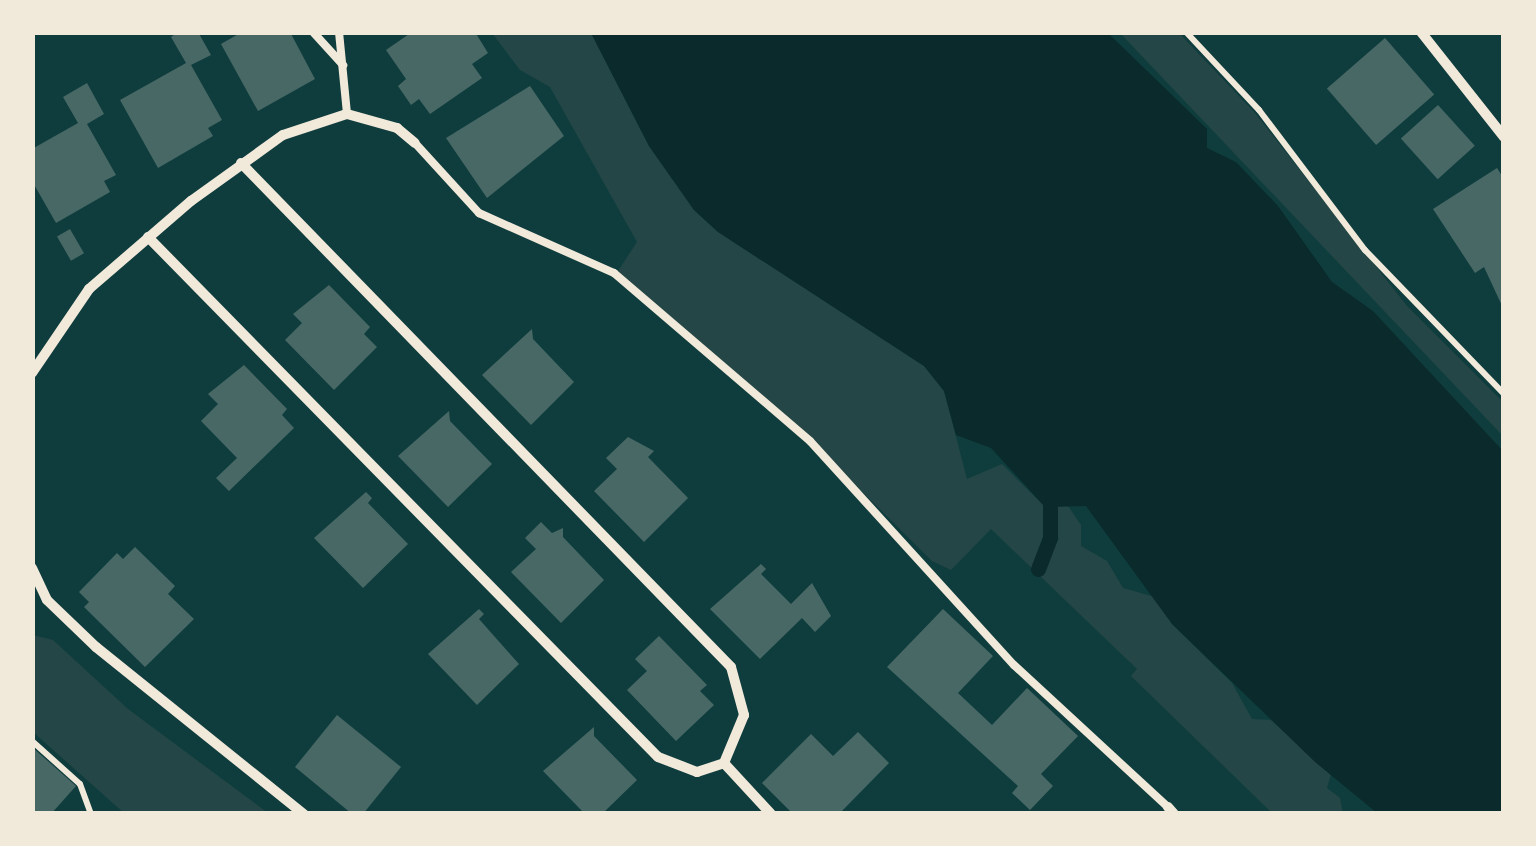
<!DOCTYPE html>
<style>
body{margin:0}
#map{position:relative;width:1536px;height:846px;overflow:hidden;background:#0f3d3e;font-family:"Asap Condensed",sans-serif}
div>[style]{position:absolute}
[style*='--x']{left:calc(var(--x)*1px);top:calc(var(--y)*1px);width:calc(var(--w)*1px);rotate:calc(var(--a)*1deg)}
.green>*{inset:0;background:#244646}
.water>*{inset:0;background:#0a2a2b}
.stream>*{height:15px;margin:-7.5px;padding:0 7.5px;transform-origin:7.5px;border-radius:7.5px;background:#0a2a2b}
.building>*{inset:0;background:#486865;transform-origin:0 0}
.path>*{height:6px;margin:-3px;padding:0 3px;transform-origin:3px;border-radius:3px;background:#f1e9da}
.service>*{height:8px;margin:-4px;padding:0 4px;transform-origin:4px;border-radius:4px;background:#f1e9da}
.minor>*{height:10px;margin:-5px;padding:0 5px;transform-origin:5px;border-radius:5px;background:#f1e9da}
span{translate:-50% -50%;white-space:nowrap;text-align:center;line-height:1.15;-webkit-text-stroke:10px #f1e9da;paint-order:stroke}
.frame{position:absolute;inset:0;border:35px solid #f1e9da;pointer-events:none}
</style>
<div id="map">
<div class="green">
<div style="clip-path:polygon(492px 33px,591px 33px,649px 146px,694px 210px,718px 232px,924px 366px,944px 391px,967px 479px,1002px 464px,1045px 507px,1068px 506px,1081px 525px,1081px 546px,1107px 561px,1123px 588px,1155px 597px,1172px 624px,1232px 683px,1252px 719px,1271px 720px,1331px 774px,1327px 788px,1340px 798px,1343px 813px,1272px 813px,1131px 676px,1137px 669px,991px 529px,951px 570px,932px 561px,811px 441px,616px 274px,637px 242px,550px 87px,520px 70px)"></div>
<div style="clip-path:polygon(1120px 33px,1179px 33px,1255px 113px,1407px 306px,1503px 402px,1503px 436px)"></div>
<div style="clip-path:polygon(33px 635px,53px 640px,128px 709px,268px 813px,124px 813px,33px 732px)"></div>
</div>
<div class="water">
<div style="clip-path:polygon(591px 33px,1108px 33px,1207px 129px,1207px 148px,1236px 162px,1278px 206px,1332px 282px,1373px 311px,1503px 451px,1503px 813px,1377px 813px,1315px 762px,1172px 624px,1086px 506px,1045px 507px,991px 448px,956px 435px,944px 391px,924px 366px,718px 232px,694px 210px,649px 146px)"></div>
</div>
<div class="stream">
<div style="--x:1038;--y:569;--w:34;--a:-69"></div>
<div style="--x:1050;--y:537;--w:46;--a:-90"></div>
</div>
<div class="building">
<div style="clip-path:polygon(178px 32px,198px 32px,211px 55px,191px 65px,222px 120px,208px 128px,213px 136px,158px 168px,120px 100px,186px 63px,171px 37px)"></div>
<div style="clip-path:polygon(242px 32px,290px 32px,315px 79px,258px 111px,221px 44px)"></div>
<div style="clip-path:polygon(412px 32px,475px 32px,488px 53px,472px 64px,482px 78px,430px 114px,419px 99px,411px 105px,398px 86px,406px 79px,386px 50px)"></div>
<div style="left:1385px;top:38px;width:75px;height:77px;rotate:49deg"></div>
<div style="clip-path:polygon(87px 83px,104px 114px,87px 124px,116px 175px,104px 181px,110px 192px,56px 223px,32px 181px,32px 149px,78px 123px,63px 97px)"></div>
<div style="clip-path:polygon(530px 86px,564px 136px,487px 198px,446px 138px)"></div>
<div style="left:1438px;top:105px;width:55px;height:50px;rotate:48deg"></div>
<div style="clip-path:polygon(1497px 168px,1504px 179px,1504px 310px,1484px 267px,1475px 273px,1433px 209px)"></div>
<div style="left:70px;top:229px;width:28px;height:15px;rotate:60deg"></div>
<div style="clip-path:polygon(329px 285px,370px 327px,364px 334px,377px 347px,334px 390px,285px 340px,302px 323px,293px 314px)"></div>
<div style="clip-path:polygon(532px 329px,533px 339px,574px 382px,531px 425px,482px 375px)"></div>
<div style="clip-path:polygon(244px 365px,287px 409px,282px 415px,294px 428px,229px 491px,216px 478px,237px 458px,201px 421px,218px 404px,208px 394px)"></div>
<div style="clip-path:polygon(449px 411px,450px 421px,492px 464px,448px 507px,398px 456px)"></div>
<div style="clip-path:polygon(628px 437px,654px 451px,648px 457px,688px 498px,644px 542px,594px 491px,617px 469px,606px 458px)"></div>
<div style="clip-path:polygon(366px 492px,372px 498px,368px 503px,408px 544px,363px 588px,314px 538px)"></div>
<div style="clip-path:polygon(541px 522px,552px 533px,563px 528px,563px 537px,604px 580px,561px 623px,511px 572px,536px 549px,525px 538px)"></div>
<div style="clip-path:polygon(135px 547px,175px 586px,168px 594px,194px 619px,145px 667px,84px 607px,89px 602px,79px 592px,117px 553px,123px 559px)"></div>
<div style="clip-path:polygon(761px 564px,766px 569px,761px 574px,791px 604px,812px 583px,831px 616px,815px 632px,802px 618px,760px 659px,710px 609px)"></div>
<div style="clip-path:polygon(479px 609px,484px 614px,479px 619px,519px 664px,477px 705px,428px 654px)"></div>
<div style="clip-path:polygon(943px 609px,993px 656px,958px 693px,992px 725px,1027px 688px,1078px 736px,1041px 774px,1053px 786px,1030px 810px,1012px 793px,1018px 786px,887px 667px)"></div>
<div style="clip-path:polygon(659px 636px,707px 685px,700px 691px,714px 705px,676px 741px,627px 690px,647px 671px,635px 659px)"></div>
<div style="clip-path:polygon(337px 715px,401px 767px,363px 814px,352px 814px,295px 767px)"></div>
<div style="clip-path:polygon(594px 727px,594px 736px,637px 780px,602px 814px,585px 814px,543px 771px)"></div>
<div style="clip-path:polygon(858px 732px,889px 763px,839px 814px,793px 814px,762px 783px,811px 734px,833px 756px)"></div>
<div style="clip-path:polygon(32px 747px,76px 786px,51px 814px,32px 814px)"></div>
</div>
<div class="path">
<div style="--x:1186;--y:32;--w:107;--a:46.9"></div>
<div style="--x:1259;--y:110;--w:176;--a:52.9"></div>
<div style="--x:1365;--y:250;--w:200;--a:46"></div>
<div style="--x:32;--y:741;--w:64;--a:41.9"></div>
<div style="--x:80;--y:784;--w:32;--a:70"></div>
</div>
<div class="service">
<div style="--x:313;--y:32;--w:45;--a:47.7"></div>
<div style="--x:339;--y:32;--w:82;--a:84.4"></div>
<div style="--x:415;--y:143;--w:95;--a:47.6"></div>
<div style="--x:479;--y:213;--w:148;--a:24"></div>
<div style="--x:614;--y:273;--w:258;--a:40.6"></div>
<div style="--x:810;--y:441;--w:303;--a:47.7"></div>
<div style="--x:1014;--y:665;--w:209;--a:42.7"></div>
</div>
<div class="minor">
<div style="--x:1421;--y:32;--w:134;--a:51.7"></div>
<div style="--x:241;--y:163;--w:703;--a:45.81"></div>
<div style="--x:731;--y:667;--w:50;--a:74.8"></div>
<div style="--x:744;--y:715;--w:52;--a:112.6"></div>
<div style="--x:148;--y:237;--w:728;--a:45.56"></div>
<div style="--x:658;--y:757;--w:42;--a:21"></div>
<div style="--x:697;--y:772;--w:28;--a:-18"></div>
<div style="--x:724;--y:763;--w:69;--a:47.3"></div>
<div style="--x:32;--y:373;--w:102;--a:-55.8"></div>
<div style="--x:89;--y:289;--w:135;--a:-40.8"></div>
<div style="--x:191;--y:201;--w:113;--a:-35.7"></div>
<div style="--x:283;--y:135;--w:67;--a:-18.2"></div>
<div style="--x:347;--y:114;--w:52;--a:15.6"></div>
<div style="--x:397;--y:128;--w:23;--a:40"></div>
<div style="--x:32;--y:568;--w:35;--a:65"></div>
<div style="--x:47;--y:600;--w:68;--a:43.8"></div>
<div style="--x:96;--y:647;--w:267;--a:38.8"></div>
<div style="--x:1168;--y:807;--w:9;--a:49"></div>
</div>
<div class="frame"></div>
</div>
